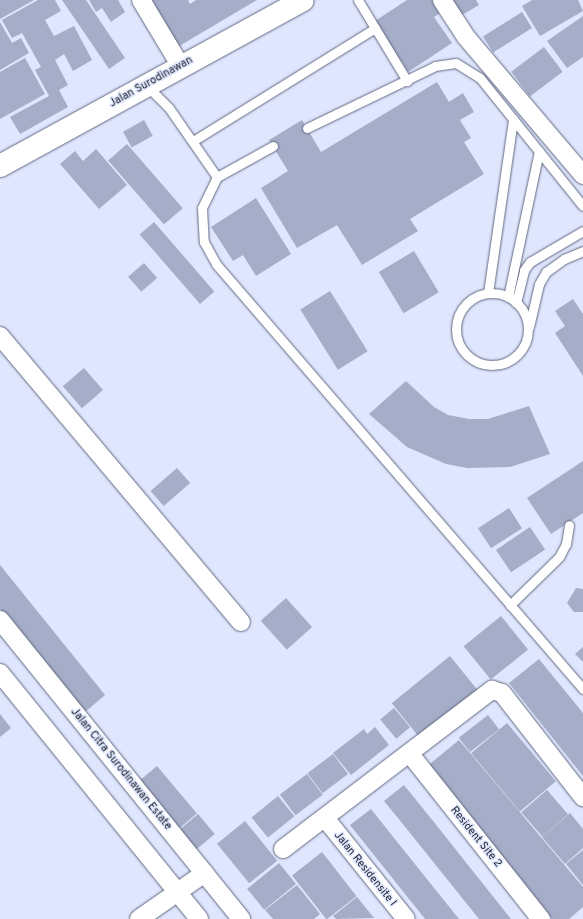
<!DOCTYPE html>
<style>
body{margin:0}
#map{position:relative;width:583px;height:919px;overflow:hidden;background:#dfe6fd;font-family:Overpass,sans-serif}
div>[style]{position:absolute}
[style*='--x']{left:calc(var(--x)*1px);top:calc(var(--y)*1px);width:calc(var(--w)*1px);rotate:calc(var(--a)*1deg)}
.building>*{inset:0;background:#a5adc8;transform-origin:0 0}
.roads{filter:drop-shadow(0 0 1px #616981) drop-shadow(0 0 1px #616981)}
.service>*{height:9px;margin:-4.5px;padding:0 4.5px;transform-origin:4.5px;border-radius:4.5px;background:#fff}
.service>.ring{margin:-4.5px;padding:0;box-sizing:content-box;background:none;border:9px solid #fff;border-radius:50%}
.minor>*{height:18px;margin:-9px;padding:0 9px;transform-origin:9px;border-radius:9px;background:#fff}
.secondary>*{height:22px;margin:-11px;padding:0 11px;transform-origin:11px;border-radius:11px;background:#fff}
span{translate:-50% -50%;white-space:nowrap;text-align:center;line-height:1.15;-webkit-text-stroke:3px #dfe6fd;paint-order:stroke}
.street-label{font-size:11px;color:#1c202a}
</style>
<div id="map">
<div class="building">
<div style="clip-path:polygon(0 0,34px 0,0 19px)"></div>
<div style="clip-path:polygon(38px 0,55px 0,61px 11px,45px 20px,54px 36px,74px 26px,92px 60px,73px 71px,64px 54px,55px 60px,68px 85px,59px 90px,68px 107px,20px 134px,10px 117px,49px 96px,35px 70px,41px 67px,22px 33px,12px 38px,2px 20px)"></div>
<div style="clip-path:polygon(62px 0,86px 0,125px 58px,109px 69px)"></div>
<div style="clip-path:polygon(89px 0,118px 0,125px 12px,111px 22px,102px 8px,96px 12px)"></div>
<div style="clip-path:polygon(148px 0,188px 0,190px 4px,196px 0,257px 0,176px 48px)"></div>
<div style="clip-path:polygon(407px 0,432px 0,440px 13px,434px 17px,452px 43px,408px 72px,391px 46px,406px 36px,391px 46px,375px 21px)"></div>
<div style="clip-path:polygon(446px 0,476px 0,479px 5px,457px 18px)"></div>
<div style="clip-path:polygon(532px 0,578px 0,583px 11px,540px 36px,522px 6px)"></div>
<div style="left:522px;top:12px;width:19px;height:46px;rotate:58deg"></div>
<div style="clip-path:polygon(583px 16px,583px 57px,567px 68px,547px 41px)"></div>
<div style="clip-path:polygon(0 22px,12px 43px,21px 38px,29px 53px,0 70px)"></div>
<div style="left:544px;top:47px;width:31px;height:41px;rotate:53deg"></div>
<div style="clip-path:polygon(25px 58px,45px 94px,0 119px,0 72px)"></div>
<div style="clip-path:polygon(437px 82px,449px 102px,463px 93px,474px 112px,460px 120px,471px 138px,464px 142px,484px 174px,410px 219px,418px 231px,362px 265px,337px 225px,297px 248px,261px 188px,288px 171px,269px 140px,302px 120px,321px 152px)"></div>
<div style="left:144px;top:120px;width:18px;height:24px;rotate:61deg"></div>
<div style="left:127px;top:144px;width:85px;height:25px;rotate:49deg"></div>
<div style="clip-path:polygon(96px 149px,127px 185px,99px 209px,60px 164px,75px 151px,83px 161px)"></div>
<div style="clip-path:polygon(256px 198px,291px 254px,256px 276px,243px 255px,233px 261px,211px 227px)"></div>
<div style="left:154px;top:222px;width:92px;height:19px;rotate:49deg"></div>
<div style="left:414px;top:251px;width:48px;height:41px;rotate:59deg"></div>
<div style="left:144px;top:263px;width:20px;height:21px;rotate:49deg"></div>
<div style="left:330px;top:291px;width:71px;height:35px;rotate:58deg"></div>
<div style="clip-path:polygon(573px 299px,583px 314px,583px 376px,555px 333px,565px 326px,555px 311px)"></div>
<div style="left:84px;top:368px;width:29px;height:28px;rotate:49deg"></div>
<div style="clip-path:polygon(406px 381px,434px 407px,448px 415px,469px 419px,488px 419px,529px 406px,550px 454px,510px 467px,467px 468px,446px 464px,407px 447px,369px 414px)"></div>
<div style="clip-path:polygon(583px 461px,583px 513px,551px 534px,527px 498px)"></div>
<div style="left:177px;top:468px;width:20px;height:35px;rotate:49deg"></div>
<div style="left:509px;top:508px;width:24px;height:37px;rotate:57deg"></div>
<div style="left:530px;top:527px;width:27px;height:41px;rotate:56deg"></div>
<div style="clip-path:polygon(0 565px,105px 695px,84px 713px,0 609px)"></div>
<div style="clip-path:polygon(576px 588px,583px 589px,583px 612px,574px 612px,567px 603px)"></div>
<div style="left:286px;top:598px;width:39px;height:34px;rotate:48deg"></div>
<div style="left:501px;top:616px;width:43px;height:48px;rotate:51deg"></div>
<div style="clip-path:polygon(583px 647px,583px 662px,575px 654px)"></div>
<div style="left:450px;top:656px;width:45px;height:75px;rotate:51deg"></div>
<div style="clip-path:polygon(539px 659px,583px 713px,583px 776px,509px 683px)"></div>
<div style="left:394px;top:708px;width:25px;height:18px;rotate:50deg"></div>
<div style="clip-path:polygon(0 714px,11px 728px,0 737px)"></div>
<div style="left:488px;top:715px;width:18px;height:37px;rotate:52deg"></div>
<div style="left:507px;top:723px;width:76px;height:47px;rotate:50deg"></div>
<div style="clip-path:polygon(375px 727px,389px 745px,351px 775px,333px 753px,364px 729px,367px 734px)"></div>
<div style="clip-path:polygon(459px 740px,583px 887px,583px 907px,569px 919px,552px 919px,425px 768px)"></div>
<div style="left:333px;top:754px;width:25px;height:32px;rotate:53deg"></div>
<div style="left:157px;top:766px;width:62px;height:26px;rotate:50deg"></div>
<div style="left:307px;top:774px;width:26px;height:34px;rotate:53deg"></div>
<div style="clip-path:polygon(404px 785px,433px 821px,511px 919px,479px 919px,402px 823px,384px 801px)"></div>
<div style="left:547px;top:790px;width:32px;height:34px;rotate:49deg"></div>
<div style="left:278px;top:796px;width:26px;height:34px;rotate:51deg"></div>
<div style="clip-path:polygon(371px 809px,394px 838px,459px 919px,425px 919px,350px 825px)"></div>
<div style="clip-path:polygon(570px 813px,583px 829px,583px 848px,565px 864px,542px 837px)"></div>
<div style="left:198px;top:814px;width:26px;height:26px;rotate:50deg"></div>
<div style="left:245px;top:821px;width:51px;height:36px;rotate:51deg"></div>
<div style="clip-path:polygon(583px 850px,583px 885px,566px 864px)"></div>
<div style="left:322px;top:852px;width:56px;height:38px;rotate:52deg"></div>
<div style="left:279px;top:863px;width:27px;height:41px;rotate:51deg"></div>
<div style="clip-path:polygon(297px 885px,320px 914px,314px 919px,273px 919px,265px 910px)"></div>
<div style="clip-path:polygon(357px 897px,374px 918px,336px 919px,333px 916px)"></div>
</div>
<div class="roads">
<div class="service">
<div style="--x:358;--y:0;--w:95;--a:58.8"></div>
<div style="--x:147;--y:86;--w:31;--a:45"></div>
<div style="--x:169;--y:108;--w:84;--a:55.2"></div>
<div style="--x:307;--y:128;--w:142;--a:-25.8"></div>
<div style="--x:435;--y:66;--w:21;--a:-8"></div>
<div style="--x:456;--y:63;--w:28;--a:32"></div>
<div style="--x:480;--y:78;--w:164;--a:51.2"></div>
<div style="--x:193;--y:141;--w:214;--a:-31.8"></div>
<div style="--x:273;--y:146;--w:64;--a:151"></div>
<div style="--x:217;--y:177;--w:34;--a:116"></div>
<div style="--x:202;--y:208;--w:34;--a:87"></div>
<div style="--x:204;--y:242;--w:25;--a:61"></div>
<div style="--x:216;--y:264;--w:562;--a:49.19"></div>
<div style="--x:488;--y:293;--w:176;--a:-81.8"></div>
<div class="ring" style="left:456px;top:293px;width:63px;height:63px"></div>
<div style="--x:508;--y:297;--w:149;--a:-78"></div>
<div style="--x:516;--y:303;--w:34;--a:-76"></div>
<div style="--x:524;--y:270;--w:10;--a:-53"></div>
<div style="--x:530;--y:262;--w:61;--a:-30.3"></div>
<div style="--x:529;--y:327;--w:44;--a:-76.9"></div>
<div style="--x:539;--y:284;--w:14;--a:-60"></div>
<div style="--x:546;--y:272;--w:22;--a:-36"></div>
<div style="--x:564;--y:259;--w:21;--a:-23"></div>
<div style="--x:510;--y:605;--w:69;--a:-44.4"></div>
<div style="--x:559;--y:557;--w:15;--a:-62"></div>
<div style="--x:566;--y:544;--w:19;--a:-81"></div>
</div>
<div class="minor">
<div style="--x:141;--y:0;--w:76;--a:59"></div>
<div style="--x:442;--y:0;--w:44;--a:57"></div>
<div style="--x:466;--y:37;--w:181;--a:49.7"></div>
<div style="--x:0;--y:336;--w:374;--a:49.9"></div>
<div style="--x:0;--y:620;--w:384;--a:51.1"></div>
<div style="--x:0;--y:673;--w:316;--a:51"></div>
<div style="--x:410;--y:754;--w:211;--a:51.6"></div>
<div style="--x:325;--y:818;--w:129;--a:51.3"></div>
<div style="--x:283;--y:849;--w:263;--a:-37.3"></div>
<div style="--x:492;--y:690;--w:10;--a:17"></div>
<div style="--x:502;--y:693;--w:132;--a:52.1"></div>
<div style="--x:139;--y:919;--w:80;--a:-34.9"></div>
</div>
<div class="secondary">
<div style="--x:0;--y:166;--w:345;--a:-28.7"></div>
</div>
</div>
<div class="street-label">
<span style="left:151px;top:82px;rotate:-29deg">Jalan Surodinawan</span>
<span style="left:121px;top:769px;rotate:51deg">Jalan Citra Surodinawan Estate</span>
<span style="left:476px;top:837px;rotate:51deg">Resident Site 2</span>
<span style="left:365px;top:869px;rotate:51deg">Jalan Residensite I</span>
</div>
</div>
